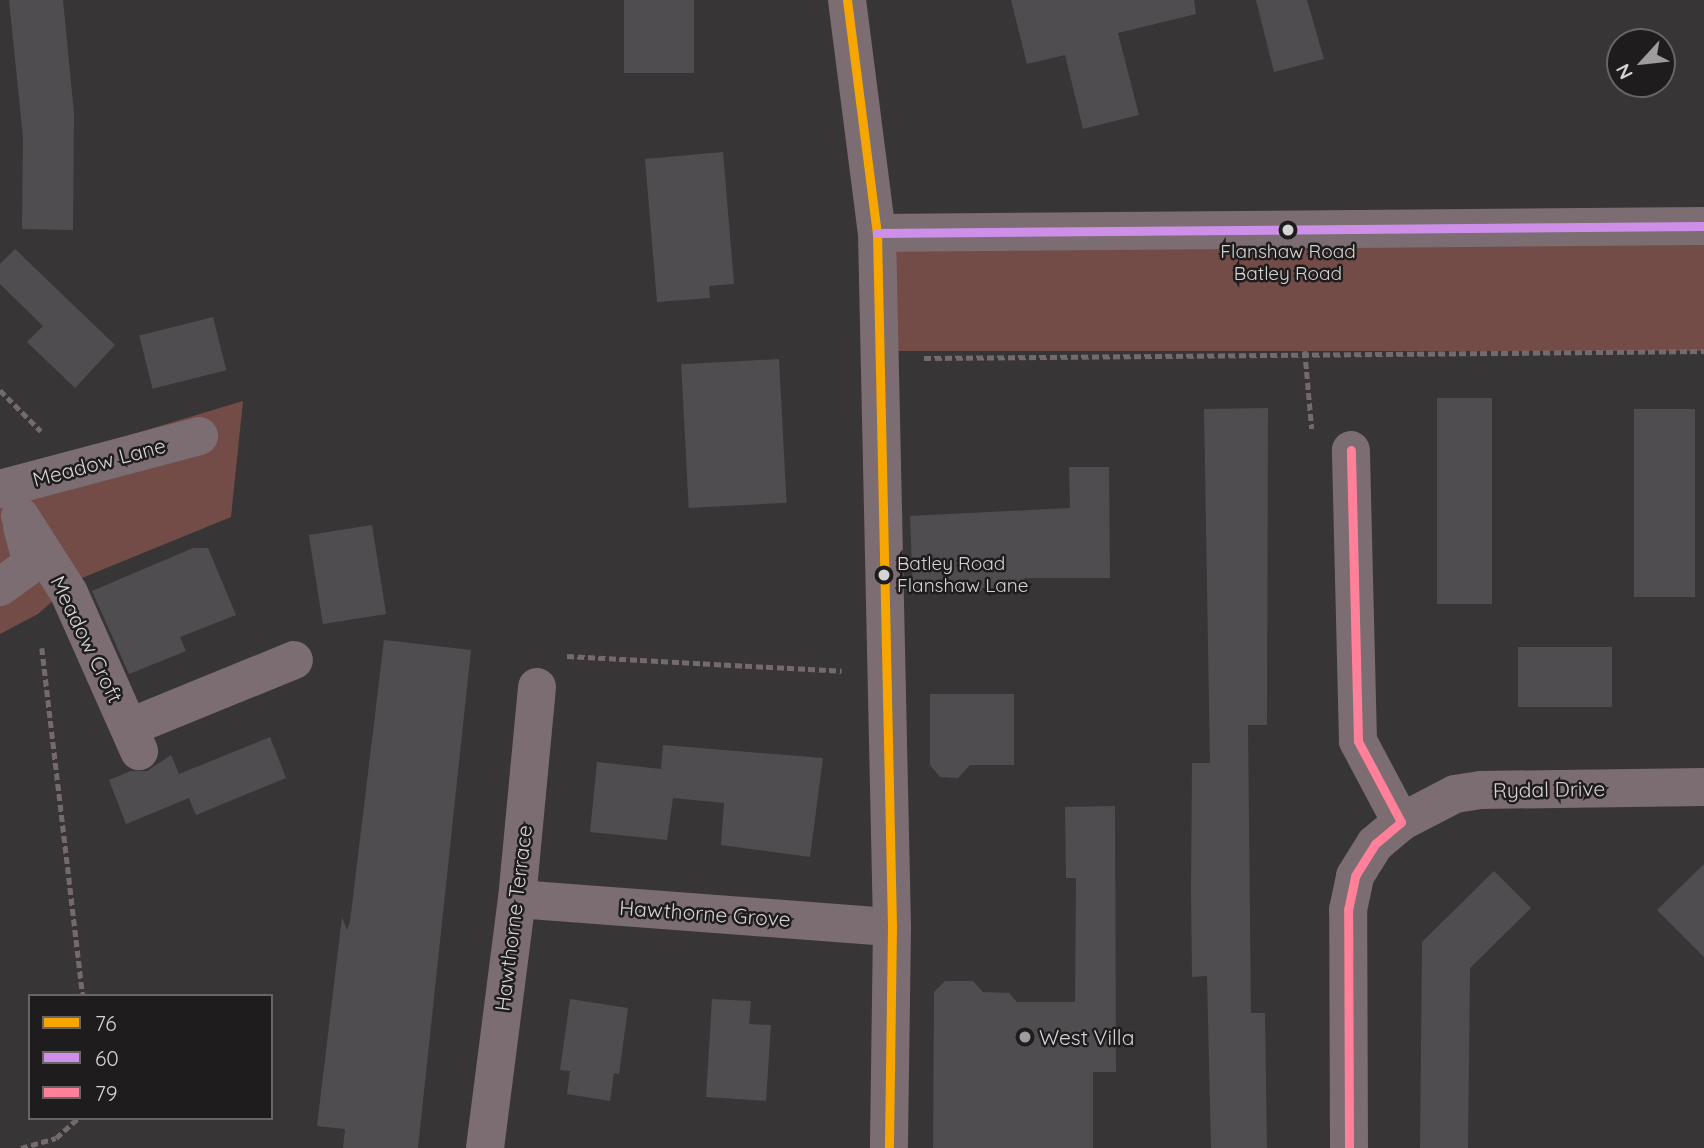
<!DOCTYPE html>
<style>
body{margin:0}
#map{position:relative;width:1704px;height:1148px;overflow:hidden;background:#383537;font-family:Quicksand,sans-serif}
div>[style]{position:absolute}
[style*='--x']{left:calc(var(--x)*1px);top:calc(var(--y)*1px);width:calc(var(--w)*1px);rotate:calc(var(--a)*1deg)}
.green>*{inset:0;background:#734b47;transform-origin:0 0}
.building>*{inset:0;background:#4f4d4f;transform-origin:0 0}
.path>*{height:4.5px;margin-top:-2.25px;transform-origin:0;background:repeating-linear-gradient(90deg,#746a6d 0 7px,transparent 0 10.5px)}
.minor>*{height:38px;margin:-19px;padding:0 19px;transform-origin:19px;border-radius:19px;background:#7b6d72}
.bus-1>*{height:9px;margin:-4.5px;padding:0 4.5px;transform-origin:4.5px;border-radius:4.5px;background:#f7a600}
.bus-2>*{height:9px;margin:-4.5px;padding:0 4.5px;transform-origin:4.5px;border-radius:4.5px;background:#ce8fe9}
.bus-3>*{height:9px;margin:-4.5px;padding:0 4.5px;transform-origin:4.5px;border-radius:4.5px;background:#ff8098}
.dots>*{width:19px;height:19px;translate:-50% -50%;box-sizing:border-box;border:4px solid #1f1c1e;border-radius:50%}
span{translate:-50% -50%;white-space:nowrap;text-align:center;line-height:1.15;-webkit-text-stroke:5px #1f1c1e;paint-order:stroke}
.bus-label{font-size:19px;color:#d6d3d5}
.left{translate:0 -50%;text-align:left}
.street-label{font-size:21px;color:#d6d3d5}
.poi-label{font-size:21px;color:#d6d3d5}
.legend{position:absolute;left:28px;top:994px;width:245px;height:126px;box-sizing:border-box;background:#1f1c1e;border:2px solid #686567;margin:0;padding:9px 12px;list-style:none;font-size:21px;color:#d6d3d5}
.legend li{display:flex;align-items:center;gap:14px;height:35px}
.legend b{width:35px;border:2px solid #686567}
.north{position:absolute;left:1606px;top:28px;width:70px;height:70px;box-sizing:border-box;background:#1f1c1e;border:2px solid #686567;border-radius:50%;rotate:243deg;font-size:19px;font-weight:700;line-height:28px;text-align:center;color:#d6d3d5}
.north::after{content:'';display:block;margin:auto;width:24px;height:32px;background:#9f9c9e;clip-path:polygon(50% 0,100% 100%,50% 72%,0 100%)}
</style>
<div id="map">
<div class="green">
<div style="left:1704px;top:226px;width:125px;height:827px;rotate:90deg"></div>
<div style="clip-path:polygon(243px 401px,231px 517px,77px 580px,38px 614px,0 634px,0 474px)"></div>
</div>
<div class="building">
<div style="clip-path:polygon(9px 0,63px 0,74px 113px,73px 230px,22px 229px,23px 137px)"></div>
<div style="left:624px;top:0;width:70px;height:73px"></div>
<div style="clip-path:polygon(1011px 0,1194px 0,1196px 14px,1118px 33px,1139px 115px,1083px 129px,1065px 55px,1027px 64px)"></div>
<div style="clip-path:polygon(1256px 0,1307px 0,1324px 59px,1274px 72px)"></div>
<div style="clip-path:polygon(723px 152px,734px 284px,709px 286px,710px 298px,657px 302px,645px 159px)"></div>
<div style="clip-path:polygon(15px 249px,115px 345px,75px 388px,27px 342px,43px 326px,0 284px,0 264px)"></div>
<div style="left:213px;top:317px;width:55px;height:76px;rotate:76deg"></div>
<div style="left:779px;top:359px;width:144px;height:98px;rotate:87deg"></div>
<div style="left:1437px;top:398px;width:55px;height:206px"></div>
<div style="clip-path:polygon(1268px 408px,1267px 725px,1248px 725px,1251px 1013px,1265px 1013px,1267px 1148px,1211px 1148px,1207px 976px,1192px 977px,1191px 892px,1192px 763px,1210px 763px,1204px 409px)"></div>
<div style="left:1634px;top:409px;width:61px;height:188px"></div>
<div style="clip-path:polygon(1069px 467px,1109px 467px,1110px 578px,1024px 578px,1024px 589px,913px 593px,910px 516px,1070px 508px)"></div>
<div style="left:372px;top:525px;width:90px;height:64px;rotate:81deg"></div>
<div style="clip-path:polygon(193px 548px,208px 548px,236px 615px,180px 637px,186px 651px,129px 674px,92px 591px)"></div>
<div style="clip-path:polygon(384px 640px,471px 650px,418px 1148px,343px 1148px,345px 1129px,317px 1126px,342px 917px,347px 930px,350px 922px)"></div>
<div style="left:1518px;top:647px;width:94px;height:60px"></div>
<div style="clip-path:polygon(930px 694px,1014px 694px,1014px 765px,970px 765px,958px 778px,940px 777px,930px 765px)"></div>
<div style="clip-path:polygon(270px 737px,286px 778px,196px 815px,189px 798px,126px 824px,109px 780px,131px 771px,147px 771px,171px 755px,179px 774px)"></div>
<div style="clip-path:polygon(663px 745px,823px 758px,810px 857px,721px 845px,724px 803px,673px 798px,667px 840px,590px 832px,597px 762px,661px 769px)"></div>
<div style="clip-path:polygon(1115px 806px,1116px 1072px,1093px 1072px,1093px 1148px,933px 1148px,934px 992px,945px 981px,973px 981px,983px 992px,1009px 993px,1017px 1002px,1075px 1002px,1076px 878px,1066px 878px,1065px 807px)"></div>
<div style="clip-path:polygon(1704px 864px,1704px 957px,1657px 910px)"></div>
<div style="clip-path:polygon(1494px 871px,1531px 908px,1470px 968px,1468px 1148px,1420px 1148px,1422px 942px)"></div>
<div style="clip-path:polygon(570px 999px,628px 1008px,619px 1074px,614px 1073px,610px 1101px,567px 1094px,570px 1071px,560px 1070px)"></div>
<div style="clip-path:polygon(712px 999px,751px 1001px,749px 1024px,771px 1025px,766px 1101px,706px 1097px)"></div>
</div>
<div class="path">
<div style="--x:1305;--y:351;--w:78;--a:84.9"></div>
<div style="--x:924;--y:358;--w:780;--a:-0.51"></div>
<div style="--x:0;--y:390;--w:58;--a:45"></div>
<div style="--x:42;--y:648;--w:350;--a:83.3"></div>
<div style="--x:567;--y:656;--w:275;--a:3.1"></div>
<div style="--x:21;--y:1148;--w:36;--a:-16"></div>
<div style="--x:56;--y:1138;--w:30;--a:-42"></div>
</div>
<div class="minor">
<div style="--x:847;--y:0;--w:235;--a:82.7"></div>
<div style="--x:877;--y:233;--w:694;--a:88.76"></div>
<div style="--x:892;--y:927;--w:221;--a:90.8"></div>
<div style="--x:877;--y:233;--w:827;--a:-0.48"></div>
<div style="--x:0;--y:489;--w:206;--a:-14.9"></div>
<div style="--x:20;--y:516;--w:91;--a:57.5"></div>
<div style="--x:69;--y:593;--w:173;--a:66.1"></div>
<div style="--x:0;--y:587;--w:39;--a:-36"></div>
<div style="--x:32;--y:564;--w:39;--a:-105"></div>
<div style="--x:130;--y:727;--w:177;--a:-22.2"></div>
<div style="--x:1401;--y:822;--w:61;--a:-27.4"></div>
<div style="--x:1455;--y:794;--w:26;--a:-9"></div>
<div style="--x:1481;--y:790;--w:223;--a:-0.8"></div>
<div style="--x:517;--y:899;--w:376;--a:4.3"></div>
<div style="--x:485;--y:1148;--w:251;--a:-82.7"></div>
<div style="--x:517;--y:899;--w:213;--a:-84.6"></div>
<div style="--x:1349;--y:1148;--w:238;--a:-90.2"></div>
<div style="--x:1348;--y:910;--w:35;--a:-78"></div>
<div style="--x:1355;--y:876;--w:38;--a:-58"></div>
<div style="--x:1375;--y:844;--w:34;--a:-40"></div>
<div style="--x:1401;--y:822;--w:92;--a:-118"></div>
<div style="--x:1358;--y:741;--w:291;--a:-91.4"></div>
</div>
<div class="bus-1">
<div style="--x:847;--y:0;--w:235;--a:82.7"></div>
<div style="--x:877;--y:233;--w:694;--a:88.76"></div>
<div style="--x:892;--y:927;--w:221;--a:90.8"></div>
</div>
<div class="bus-2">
<div style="--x:877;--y:233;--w:827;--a:-0.48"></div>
</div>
<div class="bus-3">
<div style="--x:1349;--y:1148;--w:238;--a:-90.2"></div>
<div style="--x:1348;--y:910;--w:35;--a:-78"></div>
<div style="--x:1355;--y:876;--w:38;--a:-58"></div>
<div style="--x:1375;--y:844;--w:34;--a:-40"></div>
<div style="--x:1401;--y:822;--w:92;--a:-118"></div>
<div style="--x:1358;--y:741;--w:291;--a:-91.4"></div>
</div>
<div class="dots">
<div style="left:1288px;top:230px;background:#d6d3d5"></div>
<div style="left:884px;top:575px;background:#d6d3d5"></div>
<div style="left:1025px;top:1037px;background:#9f9c9e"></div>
</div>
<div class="bus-label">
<span style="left:1288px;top:263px">Flanshaw Road<br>Batley Road</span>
<span class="left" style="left:897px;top:575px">Batley Road<br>Flanshaw Lane</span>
</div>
<div class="street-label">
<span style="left:99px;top:462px;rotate:-15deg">Meadow Lane</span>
<span style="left:87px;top:639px;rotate:64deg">Meadow Croft</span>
<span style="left:1549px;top:789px;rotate:-1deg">Rydal Drive</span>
<span style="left:705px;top:913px;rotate:4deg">Hawthorne Grove</span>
<span style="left:513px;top:918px;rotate:-83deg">Hawthorne Terrace</span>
</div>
<div class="poi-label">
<span class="left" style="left:1039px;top:1037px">West Villa</span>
</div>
<ul class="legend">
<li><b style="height:9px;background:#f7a600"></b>76</li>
<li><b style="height:9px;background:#ce8fe9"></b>60</li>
<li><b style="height:9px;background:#ff8098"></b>79</li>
</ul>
<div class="north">N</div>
</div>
